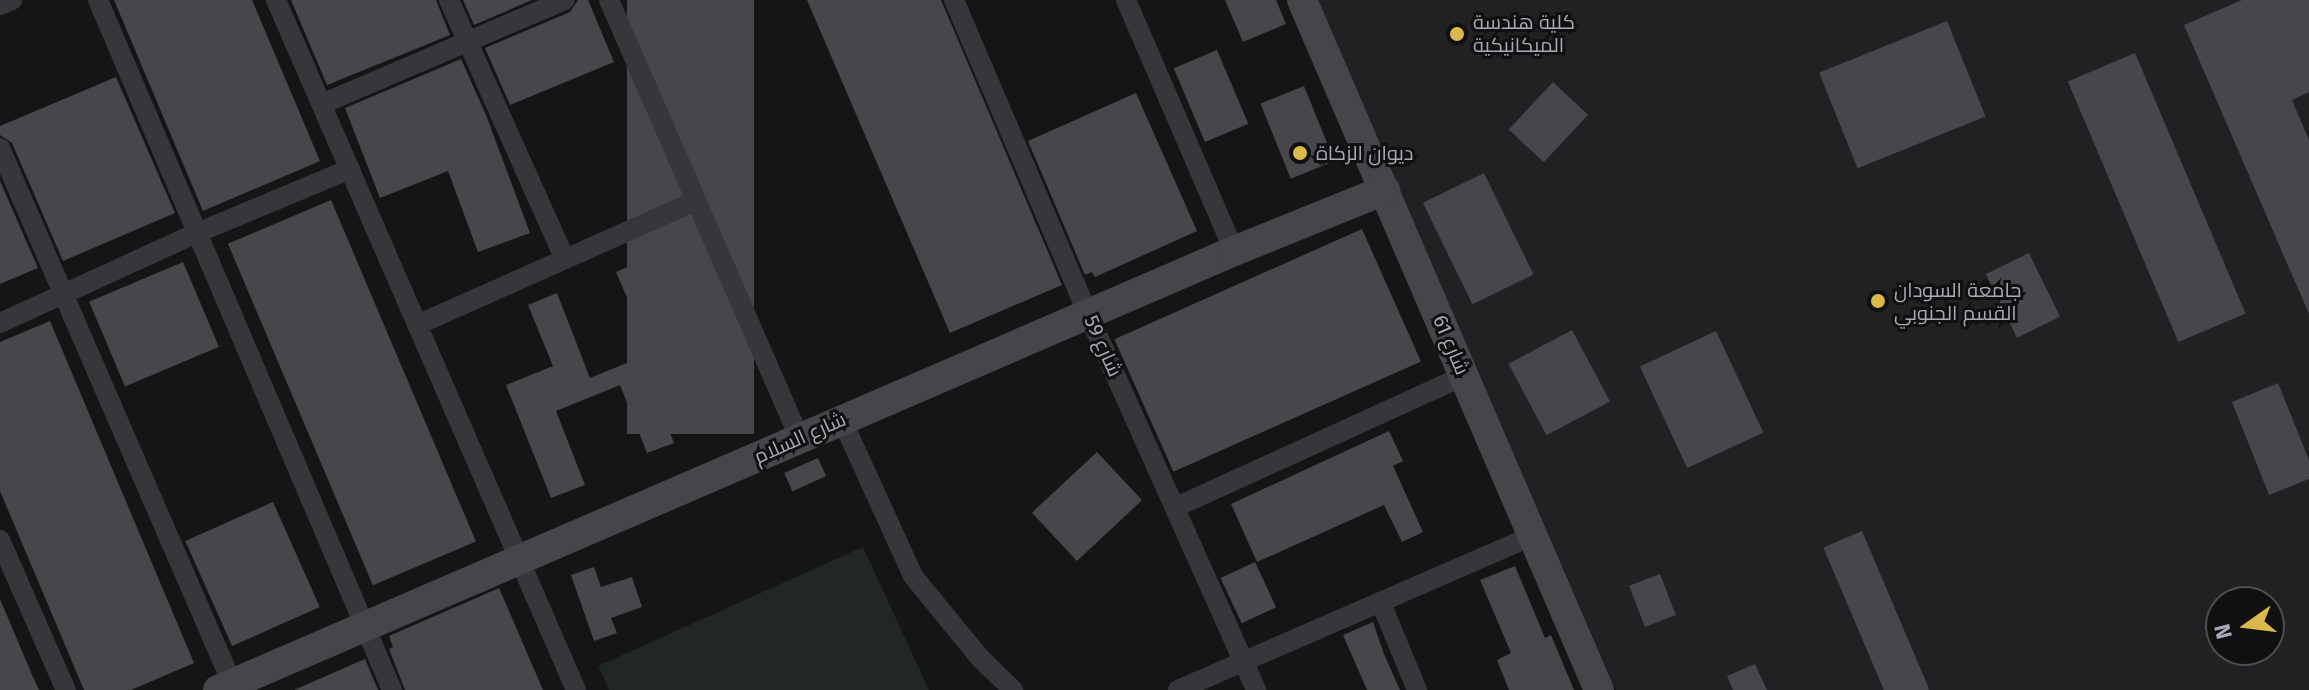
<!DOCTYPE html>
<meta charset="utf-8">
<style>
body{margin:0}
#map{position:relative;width:2309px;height:690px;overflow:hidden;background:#151516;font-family:"Fira Sans",Cairo,sans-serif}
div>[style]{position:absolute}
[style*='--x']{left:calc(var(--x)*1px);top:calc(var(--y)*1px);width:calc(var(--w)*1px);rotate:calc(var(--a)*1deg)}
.built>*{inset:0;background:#212123}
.green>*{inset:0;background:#212823}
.building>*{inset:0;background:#47474b;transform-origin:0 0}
.street>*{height:20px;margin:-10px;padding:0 10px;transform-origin:10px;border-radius:10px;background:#36373b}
.secondary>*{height:30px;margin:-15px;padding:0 15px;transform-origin:15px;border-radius:15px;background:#45454a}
.dots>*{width:22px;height:22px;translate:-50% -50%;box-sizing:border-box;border:4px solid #101011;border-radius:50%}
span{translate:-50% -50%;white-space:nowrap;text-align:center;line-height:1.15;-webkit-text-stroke:6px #101011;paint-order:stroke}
.poi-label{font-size:20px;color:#a8abb5}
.left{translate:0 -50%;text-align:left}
.street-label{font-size:20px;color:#a8abb5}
.north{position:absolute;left:2205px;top:586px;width:80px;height:80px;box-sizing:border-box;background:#101011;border:2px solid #4d4e53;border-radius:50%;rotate:256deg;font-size:22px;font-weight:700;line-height:32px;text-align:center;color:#a8abb5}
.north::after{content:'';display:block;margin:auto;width:28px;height:36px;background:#dab849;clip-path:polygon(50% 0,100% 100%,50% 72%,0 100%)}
</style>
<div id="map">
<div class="built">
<div style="clip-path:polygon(evenodd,1318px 0,2309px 0,2309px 690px,1616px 690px,1318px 0,2221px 602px,2269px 602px,2269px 650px,2221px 650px,2221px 602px)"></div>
</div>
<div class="green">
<div style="clip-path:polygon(863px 547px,929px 690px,609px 690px,598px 666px)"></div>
</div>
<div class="building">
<div style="clip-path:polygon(114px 0,252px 0,320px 161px,203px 211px)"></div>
<div style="clip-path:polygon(291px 0,436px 0,450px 35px,327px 85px)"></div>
<div style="clip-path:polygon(463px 0,532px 0,474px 25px)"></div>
<div style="clip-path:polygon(578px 0,588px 0,614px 62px,510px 105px,485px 48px,570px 12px)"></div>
<div style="left:627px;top:0;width:127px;height:434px"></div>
<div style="clip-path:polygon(807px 0,941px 0,1062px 285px,950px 333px)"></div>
<div style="clip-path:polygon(1225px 0,1276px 0,1286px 24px,1243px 42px)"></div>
<div style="clip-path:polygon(2242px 0,2309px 0,2309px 92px,2292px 100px,2309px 140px,2309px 314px,2184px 25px)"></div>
<div style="left:1947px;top:21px;width:103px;height:138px;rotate:68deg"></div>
<div style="left:1217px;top:50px;width:80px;height:47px;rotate:67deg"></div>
<div style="left:2135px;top:53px;width:283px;height:73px;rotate:67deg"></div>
<div style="clip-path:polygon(461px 59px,486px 115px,530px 233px,478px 252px,448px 171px,380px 198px,345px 108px)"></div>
<div style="clip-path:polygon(116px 77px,175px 213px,63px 261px,12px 143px,0 135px,0 126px)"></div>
<div style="left:1553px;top:82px;width:48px;height:65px;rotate:43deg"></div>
<div style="left:1304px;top:86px;width:81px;height:47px;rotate:68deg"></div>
<div style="clip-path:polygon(1136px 93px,1197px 231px,1095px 277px,1092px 272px,1085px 275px,1028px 141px)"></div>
<div style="left:1484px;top:173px;width:113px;height:68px;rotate:64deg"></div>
<div style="clip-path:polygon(0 181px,38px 268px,0 284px)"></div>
<div style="left:331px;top:200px;width:371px;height:112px;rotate:67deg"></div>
<div style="left:1362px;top:229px;width:145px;height:271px;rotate:66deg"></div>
<div style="left:2029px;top:253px;width:71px;height:48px;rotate:64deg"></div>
<div style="clip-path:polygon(652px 256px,701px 368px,653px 390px,674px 443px,647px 453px,620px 385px,556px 411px,585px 485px,551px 498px,506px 385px,553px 366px,528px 305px,557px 293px,590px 378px,651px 353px,616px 272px)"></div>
<div style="left:183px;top:262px;width:92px;height:102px;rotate:67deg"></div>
<div style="clip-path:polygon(50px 321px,194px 663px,131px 690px,84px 690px,0 491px,0 342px)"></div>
<div style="left:1572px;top:330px;width:81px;height:72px;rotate:62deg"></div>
<div style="left:1716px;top:331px;width:112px;height:84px;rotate:65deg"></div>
<div style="clip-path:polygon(2278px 383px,2309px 460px,2309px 479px,2269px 495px,2232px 402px)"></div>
<div style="clip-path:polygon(1389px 431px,1403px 461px,1393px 466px,1423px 532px,1402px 542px,1384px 505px,1257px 562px,1231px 504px)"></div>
<div style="left:1097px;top:452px;width:66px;height:89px;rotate:47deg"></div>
<div style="left:818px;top:458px;width:20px;height:37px;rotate:66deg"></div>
<div style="left:273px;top:502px;width:115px;height:96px;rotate:66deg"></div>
<div style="left:1862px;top:531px;width:172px;height:42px;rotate:67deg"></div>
<div style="left:1255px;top:562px;width:50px;height:38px;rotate:65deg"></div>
<div style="clip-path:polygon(1515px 566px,1545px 638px,1551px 635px,1574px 690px,1509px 690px,1497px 660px,1511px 653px,1480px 580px)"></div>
<div style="clip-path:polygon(594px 567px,601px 587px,632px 577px,642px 607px,611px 618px,617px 633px,594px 641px,571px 575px)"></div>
<div style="left:1660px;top:574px;width:44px;height:33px;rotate:69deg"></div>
<div style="clip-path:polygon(499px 588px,543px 690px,405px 690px,389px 649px,393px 647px,389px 636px)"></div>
<div style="clip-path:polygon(0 599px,33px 677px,39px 690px,0 690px)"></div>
<div style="clip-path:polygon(1373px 622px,1384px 654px,1400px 690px,1367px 690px,1343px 635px)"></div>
<div style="clip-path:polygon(365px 659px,378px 690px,294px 690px)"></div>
<div style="clip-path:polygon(1755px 664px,1767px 690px,1733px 690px,1727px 676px)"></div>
</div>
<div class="street">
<div style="--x:98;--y:0;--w:750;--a:66.92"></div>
<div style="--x:276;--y:0;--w:752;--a:66.5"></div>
<div style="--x:449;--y:0;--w:282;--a:65.9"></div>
<div style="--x:609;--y:0;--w:477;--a:66.5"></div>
<div style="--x:954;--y:0;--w:341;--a:66.9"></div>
<div style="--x:1088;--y:314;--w:412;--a:65.9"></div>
<div style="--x:1126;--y:0;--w:273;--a:66.7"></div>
<div style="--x:0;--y:5;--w:13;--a:-23"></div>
<div style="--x:322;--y:104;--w:264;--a:-23.2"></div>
<div style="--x:0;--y:148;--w:591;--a:66.56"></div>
<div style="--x:0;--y:323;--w:217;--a:-24.6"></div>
<div style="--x:197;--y:233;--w:166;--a:-22.7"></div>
<div style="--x:417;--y:325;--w:304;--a:-24"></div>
<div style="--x:842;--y:420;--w:171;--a:65.5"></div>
<div style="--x:913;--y:576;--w:107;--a:50.7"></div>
<div style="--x:981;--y:659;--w:45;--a:44.1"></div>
<div style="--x:1176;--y:507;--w:316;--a:-24.5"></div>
<div style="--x:0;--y:540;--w:164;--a:66.3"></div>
<div style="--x:1381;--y:603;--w:94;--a:67.5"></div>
<div style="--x:1178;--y:690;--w:388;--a:-23.5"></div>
</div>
<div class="secondary">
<div style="--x:1302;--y:0;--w:751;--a:66.71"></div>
<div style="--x:218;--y:690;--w:1107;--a:-23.37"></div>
<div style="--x:1234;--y:251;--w:163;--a:-22"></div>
</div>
<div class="dots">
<div style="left:1457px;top:34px;background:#dab849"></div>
<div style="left:1300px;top:153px;background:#dab849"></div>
<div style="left:1878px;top:301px;background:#dab849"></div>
</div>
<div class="poi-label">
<span class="left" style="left:1473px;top:34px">كلية هندسة<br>الميكانيكية</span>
<span class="left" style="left:1316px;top:153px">ديوان الزكاة</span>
<span class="left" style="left:1894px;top:302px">جامعة السودان<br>القسم الجنوبي</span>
</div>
<div class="street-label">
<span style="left:1451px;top:345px;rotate:67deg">شارع 61</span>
<span style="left:1103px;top:346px;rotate:66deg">شارع 59</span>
<span style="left:800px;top:438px;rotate:-24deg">شارع السلام</span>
</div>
<div class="north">N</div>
</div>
